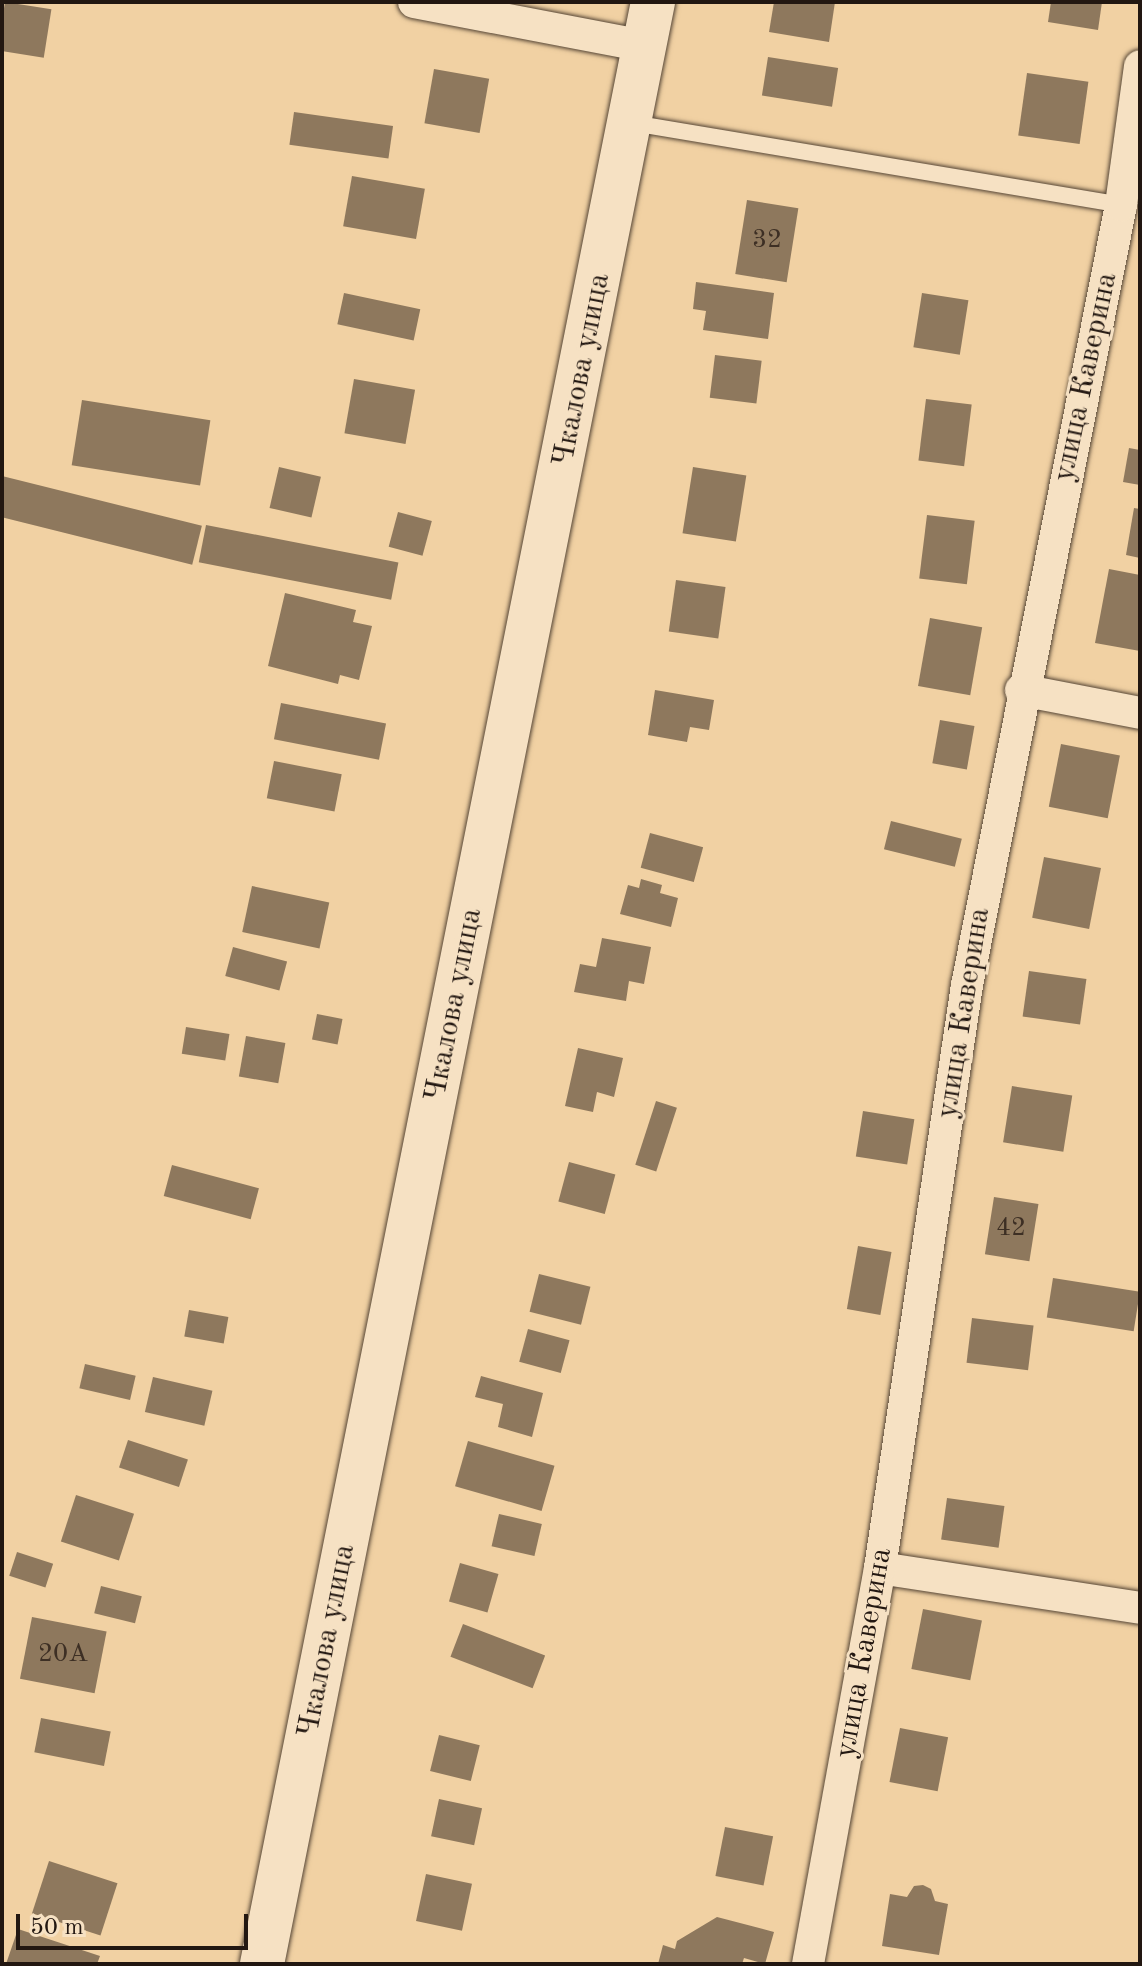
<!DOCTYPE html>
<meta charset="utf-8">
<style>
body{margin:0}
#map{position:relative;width:1142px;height:1966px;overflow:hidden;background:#f1d1a3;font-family:"Old Standard TT",serif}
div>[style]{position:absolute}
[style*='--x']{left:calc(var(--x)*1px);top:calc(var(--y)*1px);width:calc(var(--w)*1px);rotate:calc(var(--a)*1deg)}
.building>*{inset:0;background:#8e785d;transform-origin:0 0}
.roads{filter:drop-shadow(0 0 2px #564636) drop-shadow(0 0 2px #564636)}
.lane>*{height:16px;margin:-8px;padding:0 8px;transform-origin:8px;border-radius:8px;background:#f6e1c3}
.street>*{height:32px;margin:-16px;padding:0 16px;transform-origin:16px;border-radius:16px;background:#f6e1c3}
.secondary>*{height:44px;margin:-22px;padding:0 22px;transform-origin:22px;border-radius:22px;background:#f6e1c3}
span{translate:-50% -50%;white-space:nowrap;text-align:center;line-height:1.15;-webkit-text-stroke:6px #f6e1c3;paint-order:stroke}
.number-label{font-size:26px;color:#3d2f24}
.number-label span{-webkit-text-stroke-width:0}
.street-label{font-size:30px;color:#221711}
.frame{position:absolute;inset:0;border:4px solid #221711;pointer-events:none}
.scale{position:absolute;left:16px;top:1914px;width:232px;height:36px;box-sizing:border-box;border:4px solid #221711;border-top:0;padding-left:10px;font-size:24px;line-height:28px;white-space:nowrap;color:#221711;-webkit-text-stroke:6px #f6e1c3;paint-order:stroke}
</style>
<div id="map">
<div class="building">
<div style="left:5px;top:2px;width:47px;height:49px;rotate:9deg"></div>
<div style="clip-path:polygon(774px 2px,835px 2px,829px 42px,769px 32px)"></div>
<div style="clip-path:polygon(1051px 2px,1102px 2px,1098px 30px,1048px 22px)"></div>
<div style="left:768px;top:57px;width:71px;height:39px;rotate:9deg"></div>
<div style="left:434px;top:69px;width:56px;height:55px;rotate:10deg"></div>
<div style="left:1027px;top:73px;width:62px;height:63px;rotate:8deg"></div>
<div style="left:294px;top:112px;width:100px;height:33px;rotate:8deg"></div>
<div style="left:352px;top:176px;width:74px;height:51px;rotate:10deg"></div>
<div style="left:747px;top:200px;width:52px;height:75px;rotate:9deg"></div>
<div style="clip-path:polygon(696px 282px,774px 293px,768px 339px,703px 330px,706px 311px,693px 309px)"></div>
<div style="left:344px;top:293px;width:78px;height:32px;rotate:12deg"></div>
<div style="left:922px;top:293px;width:47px;height:55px;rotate:9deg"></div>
<div style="left:715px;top:355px;width:47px;height:43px;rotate:7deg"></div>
<div style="left:354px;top:379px;width:62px;height:55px;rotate:10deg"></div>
<div style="left:926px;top:399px;width:46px;height:62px;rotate:7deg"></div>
<div style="left:82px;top:400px;width:130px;height:66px;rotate:9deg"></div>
<div style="clip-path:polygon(1129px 448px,1140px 450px,1140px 485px,1123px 482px)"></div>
<div style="left:279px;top:467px;width:43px;height:42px;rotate:13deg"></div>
<div style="left:693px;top:467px;width:54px;height:67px;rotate:9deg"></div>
<div style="left:2px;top:476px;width:206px;height:40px;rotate:14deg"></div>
<div style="clip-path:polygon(1134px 508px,1140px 509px,1140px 558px,1126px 555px)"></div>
<div style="left:398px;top:512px;width:35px;height:36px;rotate:15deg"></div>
<div style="left:927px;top:515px;width:48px;height:64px;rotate:7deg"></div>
<div style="left:206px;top:525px;width:196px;height:38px;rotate:11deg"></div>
<div style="clip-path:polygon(1109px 569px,1140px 575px,1140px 651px,1095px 643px)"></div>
<div style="left:676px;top:580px;width:50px;height:52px;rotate:8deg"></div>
<div style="clip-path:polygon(285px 593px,356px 610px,353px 622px,372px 626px,359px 680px,340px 675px,338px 684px,268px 666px)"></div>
<div style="left:930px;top:618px;width:53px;height:69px;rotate:10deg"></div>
<div style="clip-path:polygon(655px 690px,714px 700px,709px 730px,690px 727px,687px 742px,648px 735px)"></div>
<div style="left:281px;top:703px;width:107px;height:37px;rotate:11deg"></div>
<div style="left:940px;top:720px;width:35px;height:44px;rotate:10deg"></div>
<div style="left:1061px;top:744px;width:60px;height:64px;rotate:11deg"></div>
<div style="left:274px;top:761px;width:69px;height:38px;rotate:11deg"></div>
<div style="left:891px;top:821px;width:73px;height:29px;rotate:14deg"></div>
<div style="left:650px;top:833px;width:55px;height:36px;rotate:15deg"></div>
<div style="left:1044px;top:857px;width:58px;height:62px;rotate:11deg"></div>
<div style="clip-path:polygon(641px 879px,662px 885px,660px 893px,678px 898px,671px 927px,620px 914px,628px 885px,639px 888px)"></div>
<div style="left:252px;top:886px;width:79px;height:47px;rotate:12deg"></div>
<div style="clip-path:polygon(602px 938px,651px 947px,644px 984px,629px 981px,626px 1001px,574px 992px,580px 964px,596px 967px)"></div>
<div style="left:233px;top:947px;width:56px;height:30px;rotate:15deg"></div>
<div style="left:1029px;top:971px;width:58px;height:46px;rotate:8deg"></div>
<div style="left:317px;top:1014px;width:26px;height:26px;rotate:11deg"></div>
<div style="left:186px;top:1027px;width:44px;height:27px;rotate:9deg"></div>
<div style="left:246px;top:1036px;width:40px;height:41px;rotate:10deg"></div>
<div style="clip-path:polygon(578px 1048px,623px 1058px,614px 1097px,597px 1092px,593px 1112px,565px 1106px)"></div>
<div style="left:1012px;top:1086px;width:61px;height:57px;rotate:9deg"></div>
<div style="left:656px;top:1101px;width:22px;height:67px;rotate:18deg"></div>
<div style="left:863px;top:1111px;width:52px;height:46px;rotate:9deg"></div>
<div style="left:569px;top:1162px;width:48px;height:41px;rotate:15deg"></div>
<div style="left:172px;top:1165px;width:90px;height:32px;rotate:15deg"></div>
<div style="left:994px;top:1197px;width:45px;height:58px;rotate:9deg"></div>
<div style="left:858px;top:1246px;width:34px;height:64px;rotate:10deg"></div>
<div style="left:539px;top:1274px;width:53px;height:39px;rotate:14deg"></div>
<div style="left:1053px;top:1278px;width:88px;height:40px;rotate:9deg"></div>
<div style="left:189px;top:1310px;width:40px;height:27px;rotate:10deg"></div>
<div style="left:972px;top:1318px;width:62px;height:45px;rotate:7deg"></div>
<div style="left:528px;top:1329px;width:43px;height:34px;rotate:15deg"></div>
<div style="left:85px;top:1364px;width:52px;height:25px;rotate:13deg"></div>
<div style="clip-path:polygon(481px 1376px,543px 1393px,532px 1437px,498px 1427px,503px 1404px,475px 1397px)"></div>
<div style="left:153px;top:1377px;width:61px;height:36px;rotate:13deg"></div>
<div style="left:128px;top:1440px;width:63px;height:29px;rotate:18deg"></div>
<div style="left:468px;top:1441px;width:90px;height:47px;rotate:16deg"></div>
<div style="left:76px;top:1495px;width:61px;height:49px;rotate:18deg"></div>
<div style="left:947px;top:1498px;width:58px;height:42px;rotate:8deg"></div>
<div style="left:499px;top:1514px;width:44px;height:33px;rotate:13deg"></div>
<div style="left:17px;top:1552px;width:38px;height:25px;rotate:18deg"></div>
<div style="left:460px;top:1563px;width:40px;height:40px;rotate:16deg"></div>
<div style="left:101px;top:1586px;width:42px;height:28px;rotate:14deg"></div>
<div style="left:923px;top:1609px;width:60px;height:61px;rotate:11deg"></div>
<div style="left:32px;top:1617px;width:76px;height:63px;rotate:11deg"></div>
<div style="left:463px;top:1624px;width:88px;height:35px;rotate:21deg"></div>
<div style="left:41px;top:1718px;width:71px;height:35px;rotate:11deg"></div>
<div style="left:900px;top:1728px;width:49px;height:55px;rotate:11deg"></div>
<div style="left:439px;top:1735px;width:42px;height:37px;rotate:14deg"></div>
<div style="left:439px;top:1799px;width:44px;height:38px;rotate:12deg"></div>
<div style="left:725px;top:1827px;width:49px;height:50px;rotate:11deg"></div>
<div style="left:49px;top:1861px;width:72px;height:55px;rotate:18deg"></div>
<div style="left:426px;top:1874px;width:47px;height:48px;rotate:12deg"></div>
<div style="clip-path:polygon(923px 1885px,931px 1889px,935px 1901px,948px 1904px,939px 1955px,882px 1946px,890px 1894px,907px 1897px,914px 1886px)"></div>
<div style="clip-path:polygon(717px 1917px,774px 1932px,765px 1964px,744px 1958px,742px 1964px,658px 1964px,663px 1945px,675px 1949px,677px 1941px)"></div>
<div style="clip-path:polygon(18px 1929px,100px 1956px,97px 1964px,6px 1964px)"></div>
</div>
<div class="roads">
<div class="lane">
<div style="--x:632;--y:123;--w:496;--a:9.5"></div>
</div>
<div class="street">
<div style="--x:414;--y:2;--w:234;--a:10.8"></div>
<div style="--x:1021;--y:690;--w:121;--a:10.9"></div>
<div style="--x:880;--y:1568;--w:263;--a:8.7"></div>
<div style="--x:808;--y:1964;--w:402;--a:-79.7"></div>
<div style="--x:880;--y:1568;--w:589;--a:-81.51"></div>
<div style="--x:967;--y:985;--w:795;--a:-78.83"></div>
<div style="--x:1121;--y:205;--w:140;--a:-82.2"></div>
</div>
<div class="secondary">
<div style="--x:262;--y:1964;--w:2001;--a:-78.73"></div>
</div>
</div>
<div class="number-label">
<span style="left:767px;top:241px">32</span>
<span style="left:1011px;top:1229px">42</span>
<span style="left:63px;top:1655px">20А</span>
</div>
<div class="street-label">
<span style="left:582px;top:370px;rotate:-79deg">Чкалова улица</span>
<span style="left:1086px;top:377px;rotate:-78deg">улица Каверина</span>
<span style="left:454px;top:1005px;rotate:-79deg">Чкалова улица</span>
<span style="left:964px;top:1013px;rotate:-81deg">улица Каверина</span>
<span style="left:327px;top:1641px;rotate:-79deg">Чкалова улица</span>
<span style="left:864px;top:1653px;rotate:-80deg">улица Каверина</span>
</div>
<div class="frame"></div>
<div class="scale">50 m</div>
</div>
